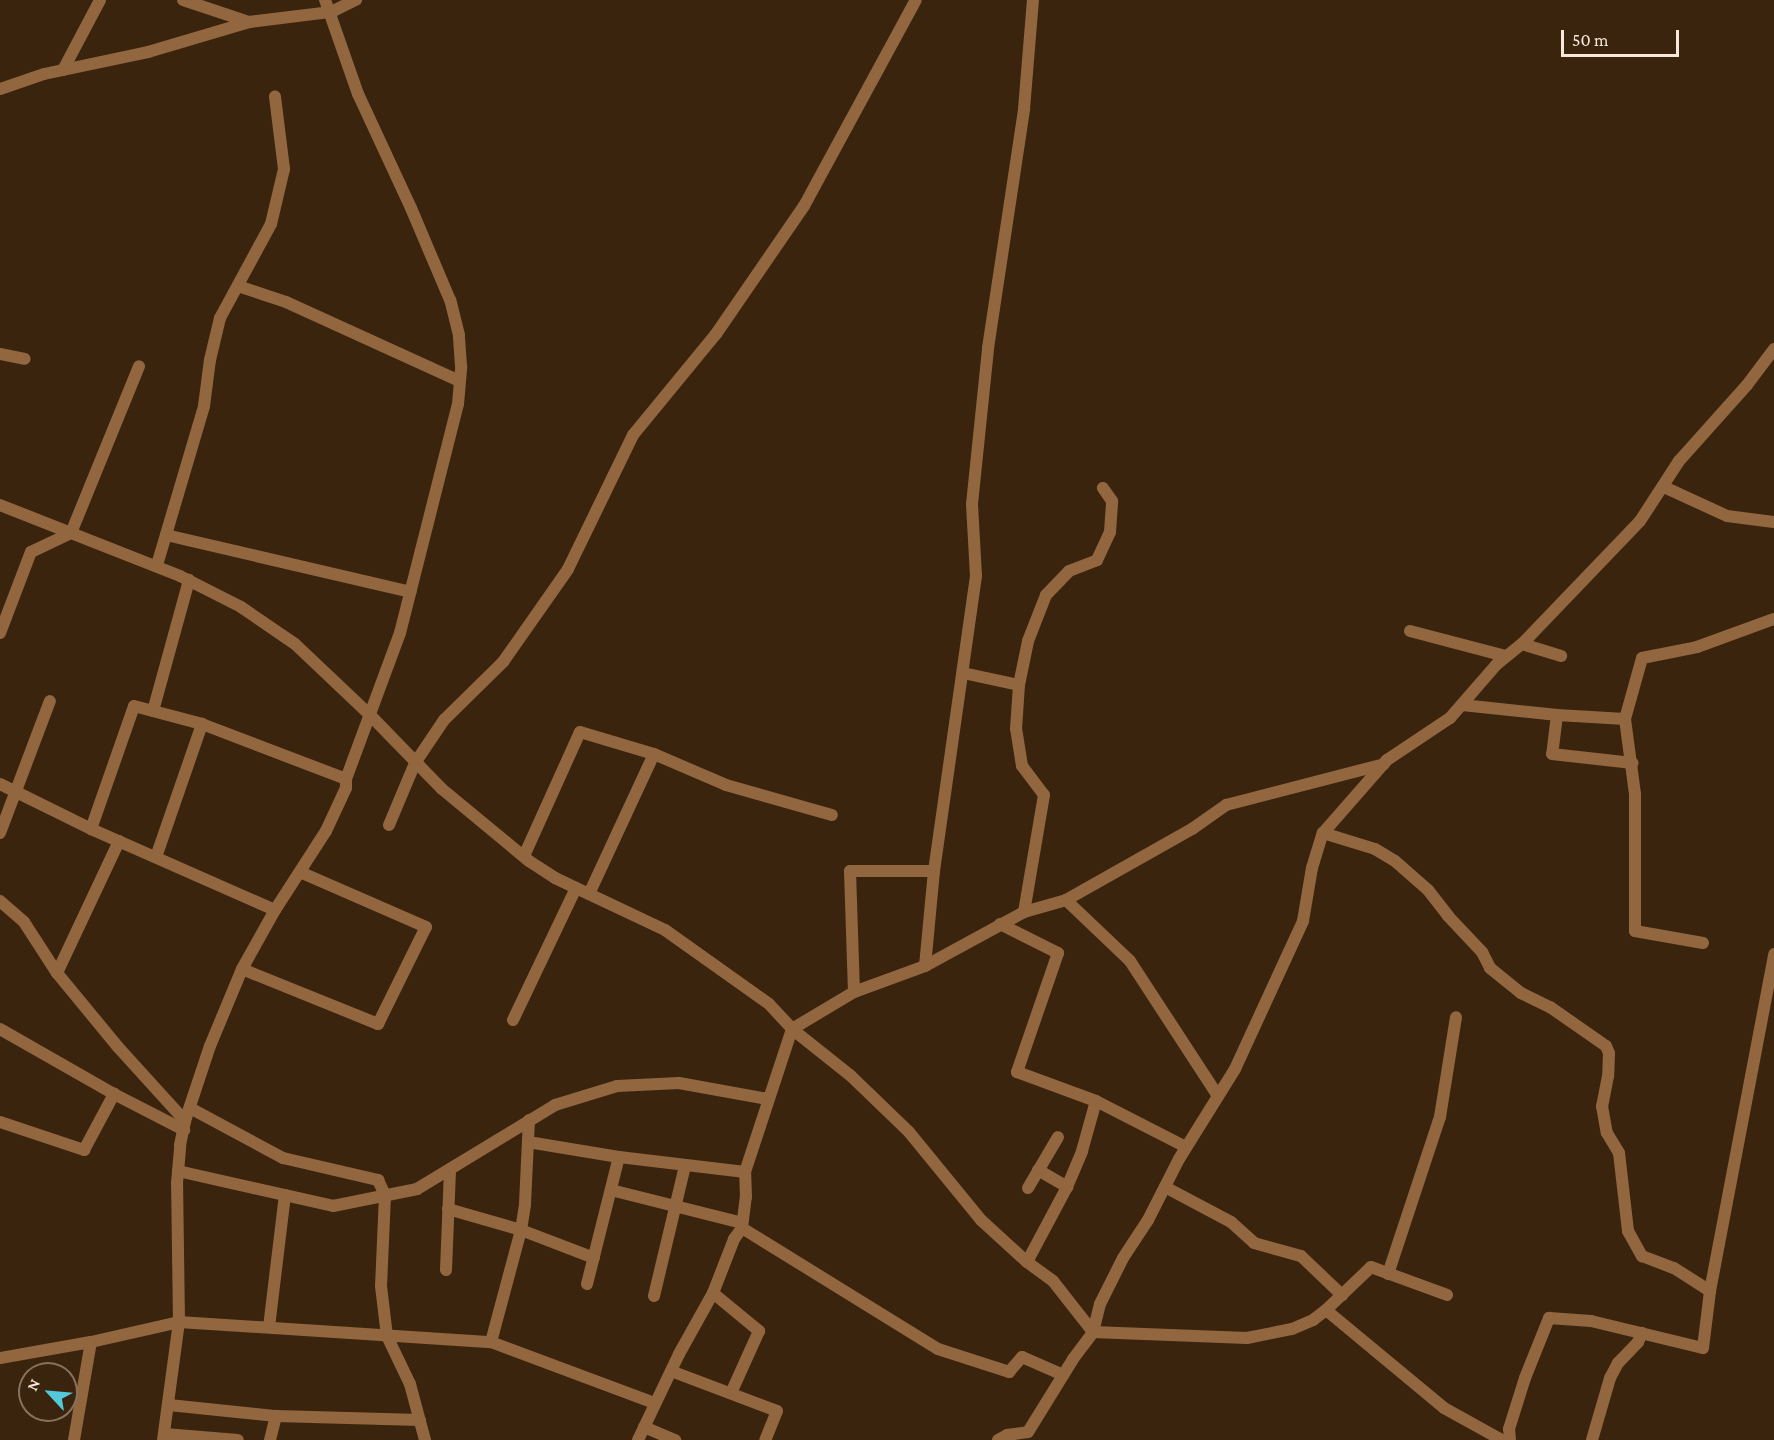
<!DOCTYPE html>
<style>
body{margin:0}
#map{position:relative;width:1774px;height:1440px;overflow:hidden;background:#3b240d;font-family:"Crimson Pro",serif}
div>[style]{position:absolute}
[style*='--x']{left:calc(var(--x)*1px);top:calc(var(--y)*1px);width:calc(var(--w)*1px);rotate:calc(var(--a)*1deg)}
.minor>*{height:12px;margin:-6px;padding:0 6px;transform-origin:6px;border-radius:6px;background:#926740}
span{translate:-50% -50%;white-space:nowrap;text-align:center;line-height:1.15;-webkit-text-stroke:5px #3b240d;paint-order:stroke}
.north{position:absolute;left:18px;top:1362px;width:60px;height:60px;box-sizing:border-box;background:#3b240d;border:2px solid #87725f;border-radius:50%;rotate:296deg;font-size:16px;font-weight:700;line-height:24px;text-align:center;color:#f8e8db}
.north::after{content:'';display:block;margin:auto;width:21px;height:27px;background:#53cadc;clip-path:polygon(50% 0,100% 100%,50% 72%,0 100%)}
.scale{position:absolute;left:1561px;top:30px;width:118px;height:27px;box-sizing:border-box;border:3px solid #f8e8db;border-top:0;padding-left:8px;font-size:18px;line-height:21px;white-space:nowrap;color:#f8e8db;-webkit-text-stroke:4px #3b240d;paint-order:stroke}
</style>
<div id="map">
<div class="minor">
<div style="--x:183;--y:0;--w:70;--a:18.4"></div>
<div style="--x:63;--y:70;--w:79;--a:-62.1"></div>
<div style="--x:0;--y:89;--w:46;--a:-18.8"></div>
<div style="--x:44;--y:74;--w:106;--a:-11.9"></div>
<div style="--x:148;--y:52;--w:105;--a:-16.5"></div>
<div style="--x:249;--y:22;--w:83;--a:-7"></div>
<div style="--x:331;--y:12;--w:28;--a:-26"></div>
<div style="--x:238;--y:286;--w:51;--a:18.4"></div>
<div style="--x:286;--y:302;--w:190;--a:24.5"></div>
<div style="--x:0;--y:354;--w:25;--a:11"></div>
<div style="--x:1664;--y:487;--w:69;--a:24.7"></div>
<div style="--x:1727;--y:516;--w:47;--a:7.3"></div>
<div style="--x:0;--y:505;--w:193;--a:21.5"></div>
<div style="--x:180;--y:576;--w:68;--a:26.9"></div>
<div style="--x:241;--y:607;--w:65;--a:34.4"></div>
<div style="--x:295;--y:644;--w:103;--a:43.4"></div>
<div style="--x:370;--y:715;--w:103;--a:45.8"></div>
<div style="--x:442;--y:789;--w:113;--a:39.6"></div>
<div style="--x:529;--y:861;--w:31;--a:33"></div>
<div style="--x:555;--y:878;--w:122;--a:25.3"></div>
<div style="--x:665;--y:930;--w:128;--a:35.4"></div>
<div style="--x:769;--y:1004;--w:34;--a:47"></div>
<div style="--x:792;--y:1029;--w:75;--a:38.5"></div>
<div style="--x:851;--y:1076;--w:81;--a:44"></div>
<div style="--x:909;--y:1132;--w:114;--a:50.7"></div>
<div style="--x:981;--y:1220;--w:62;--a:42.4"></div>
<div style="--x:1027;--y:1262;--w:32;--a:36"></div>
<div style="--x:1053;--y:1281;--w:65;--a:51.9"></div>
<div style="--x:1093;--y:1332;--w:154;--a:2.2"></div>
<div style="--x:1247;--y:1338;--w:46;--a:-11.3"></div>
<div style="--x:1292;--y:1329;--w:23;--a:-23"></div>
<div style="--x:1313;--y:1320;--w:16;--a:-38"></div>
<div style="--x:1326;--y:1310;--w:153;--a:39.7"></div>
<div style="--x:1444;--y:1408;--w:66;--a:28.9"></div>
<div style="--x:166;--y:535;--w:251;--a:13.1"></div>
<div style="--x:157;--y:565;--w:166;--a:-73.5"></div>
<div style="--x:204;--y:406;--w:46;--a:-82.6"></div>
<div style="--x:210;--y:360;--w:43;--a:-76.6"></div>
<div style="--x:220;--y:318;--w:107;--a:-61.5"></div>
<div style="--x:271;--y:224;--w:57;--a:-76.7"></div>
<div style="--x:284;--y:169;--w:73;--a:-97.1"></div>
<div style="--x:1410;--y:631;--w:98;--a:14.7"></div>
<div style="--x:0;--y:633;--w:87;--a:-69.1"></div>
<div style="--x:31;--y:552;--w:44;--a:-25.4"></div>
<div style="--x:71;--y:533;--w:180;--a:-67.8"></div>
<div style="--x:1522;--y:644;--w:41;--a:17.1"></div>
<div style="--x:963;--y:673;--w:57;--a:12.1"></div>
<div style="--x:1462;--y:705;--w:96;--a:6"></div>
<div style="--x:1557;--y:715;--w:68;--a:3.4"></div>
<div style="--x:1625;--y:719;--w:76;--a:82.4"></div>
<div style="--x:1635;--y:794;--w:137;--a:90"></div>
<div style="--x:1635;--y:931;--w:69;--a:10"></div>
<div style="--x:153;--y:711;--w:136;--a:-74.6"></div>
<div style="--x:1557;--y:715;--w:39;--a:97"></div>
<div style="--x:1552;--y:754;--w:81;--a:6.4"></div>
<div style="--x:1625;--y:719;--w:63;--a:-74.4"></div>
<div style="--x:1642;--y:658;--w:56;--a:-11.3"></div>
<div style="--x:1697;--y:647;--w:82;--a:-20"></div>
<div style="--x:0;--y:784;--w:102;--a:26.3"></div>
<div style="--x:91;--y:829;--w:201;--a:23.8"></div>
<div style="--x:389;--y:825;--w:67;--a:-67.2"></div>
<div style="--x:415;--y:763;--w:52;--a:-56"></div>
<div style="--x:444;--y:720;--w:83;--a:-44.5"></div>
<div style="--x:503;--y:662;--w:113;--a:-55"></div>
<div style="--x:568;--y:569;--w:149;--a:-64.1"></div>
<div style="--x:633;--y:435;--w:131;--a:-50.6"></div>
<div style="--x:716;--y:334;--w:155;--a:-55.5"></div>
<div style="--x:804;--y:206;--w:234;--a:-61.5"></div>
<div style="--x:91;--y:829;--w:130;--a:-70.7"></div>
<div style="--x:134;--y:706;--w:70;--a:14.8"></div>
<div style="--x:202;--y:724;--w:154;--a:20.9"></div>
<div style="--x:0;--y:833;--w:141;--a:-69.3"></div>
<div style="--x:1323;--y:833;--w:54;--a:17.1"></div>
<div style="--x:1375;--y:849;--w:23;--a:31"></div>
<div style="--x:1395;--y:861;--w:44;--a:41.3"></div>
<div style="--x:1428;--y:890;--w:33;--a:52"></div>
<div style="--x:1448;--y:916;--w:50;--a:46.6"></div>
<div style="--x:1482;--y:952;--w:18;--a:63"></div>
<div style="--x:1490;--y:968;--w:40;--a:39"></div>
<div style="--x:1521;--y:993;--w:32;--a:26"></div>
<div style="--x:1550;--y:1007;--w:68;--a:34.9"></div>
<div style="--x:1606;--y:1046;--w:8;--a:67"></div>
<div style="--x:1609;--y:1053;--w:23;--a:92"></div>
<div style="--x:1608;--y:1076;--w:31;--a:101"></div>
<div style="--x:1602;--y:1106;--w:27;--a:80"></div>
<div style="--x:1607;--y:1133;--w:23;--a:59"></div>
<div style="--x:1619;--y:1153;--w:79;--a:83.4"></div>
<div style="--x:1628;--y:1231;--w:29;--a:61"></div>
<div style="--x:1642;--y:1256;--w:34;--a:21"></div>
<div style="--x:1674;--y:1268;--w:43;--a:32.6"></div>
<div style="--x:524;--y:856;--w:136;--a:-65.7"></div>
<div style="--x:580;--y:732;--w:77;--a:16.6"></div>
<div style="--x:156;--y:857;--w:141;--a:-70.9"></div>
<div style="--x:589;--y:894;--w:154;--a:-65.1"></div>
<div style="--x:654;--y:754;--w:78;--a:23.3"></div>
<div style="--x:726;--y:785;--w:110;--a:15.8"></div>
<div style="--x:1066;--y:900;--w:88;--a:43.6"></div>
<div style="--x:1130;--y:961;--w:161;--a:56.9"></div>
<div style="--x:0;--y:901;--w:32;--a:41"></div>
<div style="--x:24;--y:922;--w:61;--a:57.1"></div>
<div style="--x:57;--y:973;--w:96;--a:50.5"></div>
<div style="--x:118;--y:1047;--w:100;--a:47.8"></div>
<div style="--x:1024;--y:912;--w:119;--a:-80.3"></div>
<div style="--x:1044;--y:795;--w:36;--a:-127"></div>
<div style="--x:1022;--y:766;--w:37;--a:-99"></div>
<div style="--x:1016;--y:729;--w:44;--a:-86.1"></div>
<div style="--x:1019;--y:685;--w:45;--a:-78.4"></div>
<div style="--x:1028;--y:641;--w:49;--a:-68.6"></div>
<div style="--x:1046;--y:595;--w:33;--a:-46"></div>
<div style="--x:1069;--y:571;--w:30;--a:-21"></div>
<div style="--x:1097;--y:560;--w:31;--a:-65"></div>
<div style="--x:1110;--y:532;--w:31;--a:-86"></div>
<div style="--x:1112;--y:501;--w:16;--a:-125"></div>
<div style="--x:1000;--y:924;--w:65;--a:26.6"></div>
<div style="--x:1058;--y:953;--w:126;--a:109"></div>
<div style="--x:1017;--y:1072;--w:84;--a:20.2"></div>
<div style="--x:1096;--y:1101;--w:101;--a:27.1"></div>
<div style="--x:925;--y:966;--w:95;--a:-84.6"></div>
<div style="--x:934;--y:871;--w:298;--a:-81.9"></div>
<div style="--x:976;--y:576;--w:72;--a:-93.2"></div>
<div style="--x:972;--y:504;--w:157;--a:-84.1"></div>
<div style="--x:988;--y:348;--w:242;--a:-81.4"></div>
<div style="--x:1024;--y:109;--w:109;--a:-85.3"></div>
<div style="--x:242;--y:969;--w:147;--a:22"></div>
<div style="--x:378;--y:1024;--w:108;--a:-63.7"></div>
<div style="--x:426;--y:927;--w:137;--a:-156.4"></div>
<div style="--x:57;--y:973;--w:146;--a:-64.8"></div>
<div style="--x:854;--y:992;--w:121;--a:-91.9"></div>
<div style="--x:850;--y:871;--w:84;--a:0"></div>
<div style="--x:513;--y:1020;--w:146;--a:-64.5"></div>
<div style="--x:0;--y:1029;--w:131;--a:29.7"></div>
<div style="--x:114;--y:1094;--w:79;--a:27.2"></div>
<div style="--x:190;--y:1108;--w:106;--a:28.3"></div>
<div style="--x:283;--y:1158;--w:98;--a:13"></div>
<div style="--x:378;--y:1180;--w:17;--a:65"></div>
<div style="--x:385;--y:1195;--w:91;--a:92.5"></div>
<div style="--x:381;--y:1286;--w:50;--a:83.2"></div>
<div style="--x:387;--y:1336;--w:53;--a:64.4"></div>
<div style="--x:410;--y:1384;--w:58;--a:75"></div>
<div style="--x:0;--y:1122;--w:89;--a:18.4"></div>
<div style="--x:84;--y:1150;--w:64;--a:-61.8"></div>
<div style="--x:528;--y:1142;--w:92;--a:9.4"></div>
<div style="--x:619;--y:1157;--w:127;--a:6.8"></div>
<div style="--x:1038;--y:1170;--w:34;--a:30"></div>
<div style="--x:178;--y:1171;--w:159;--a:12.7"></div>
<div style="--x:333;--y:1206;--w:86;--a:-11.4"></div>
<div style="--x:417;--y:1189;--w:162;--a:-31.3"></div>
<div style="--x:555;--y:1105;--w:65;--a:-17"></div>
<div style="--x:617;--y:1086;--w:62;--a:-2.8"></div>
<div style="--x:679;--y:1083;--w:90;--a:10.2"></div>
<div style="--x:1165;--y:1187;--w:75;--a:27.9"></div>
<div style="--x:1231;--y:1222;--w:31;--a:42"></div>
<div style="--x:1254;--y:1243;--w:49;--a:15.5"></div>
<div style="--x:1301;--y:1256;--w:57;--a:43.6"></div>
<div style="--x:1028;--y:1188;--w:59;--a:-59.5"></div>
<div style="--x:611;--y:1190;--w:135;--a:14.1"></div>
<div style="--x:448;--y:1209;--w:76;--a:16"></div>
<div style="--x:521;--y:1230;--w:78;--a:21"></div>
<div style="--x:742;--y:1228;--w:230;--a:31.7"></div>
<div style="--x:938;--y:1349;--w:75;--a:17.9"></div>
<div style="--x:1009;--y:1372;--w:20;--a:-49"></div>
<div style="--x:1022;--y:1357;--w:45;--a:23.7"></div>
<div style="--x:1027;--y:1262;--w:85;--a:-61.9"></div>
<div style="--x:1067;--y:1187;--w:39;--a:-67"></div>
<div style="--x:1082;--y:1151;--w:52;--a:-74.4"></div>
<div style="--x:446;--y:1270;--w:101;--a:-87.7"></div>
<div style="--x:1388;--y:1274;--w:165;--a:-71.7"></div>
<div style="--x:1440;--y:1117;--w:101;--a:-80.9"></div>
<div style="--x:587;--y:1284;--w:131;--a:-75.9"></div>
<div style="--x:713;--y:1293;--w:60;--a:39.6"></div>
<div style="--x:759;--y:1331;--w:68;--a:114.3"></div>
<div style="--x:654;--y:1296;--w:134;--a:-76.6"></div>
<div style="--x:1326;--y:1310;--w:62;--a:-43.7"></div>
<div style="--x:1371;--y:1267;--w:81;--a:20.2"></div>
<div style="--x:269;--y:1327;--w:133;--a:-83.1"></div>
<div style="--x:491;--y:1342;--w:116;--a:-75"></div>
<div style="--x:521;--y:1230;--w:26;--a:-81"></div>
<div style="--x:525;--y:1204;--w:84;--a:-87.3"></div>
<div style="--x:0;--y:1358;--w:92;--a:-10"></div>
<div style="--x:91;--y:1342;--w:90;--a:-12.8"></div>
<div style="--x:179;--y:1322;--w:313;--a:3.7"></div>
<div style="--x:491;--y:1342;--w:174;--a:20.5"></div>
<div style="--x:671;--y:1371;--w:113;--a:20.7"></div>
<div style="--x:777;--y:1411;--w:31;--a:112"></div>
<div style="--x:169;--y:1405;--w:108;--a:5.9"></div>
<div style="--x:276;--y:1416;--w:144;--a:1.6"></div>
<div style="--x:644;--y:1427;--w:34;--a:23"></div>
<div style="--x:165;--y:1434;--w:73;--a:4.7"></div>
<div style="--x:74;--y:1440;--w:99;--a:-80.2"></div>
<div style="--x:163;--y:1440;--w:119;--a:-82.3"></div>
<div style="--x:179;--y:1322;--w:139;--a:-90.8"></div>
<div style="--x:177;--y:1183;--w:38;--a:-85"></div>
<div style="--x:180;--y:1145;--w:25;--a:-78"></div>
<div style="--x:185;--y:1121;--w:79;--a:-71.6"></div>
<div style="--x:210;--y:1046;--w:83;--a:-67.4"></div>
<div style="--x:242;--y:969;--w:68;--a:-60.8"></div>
<div style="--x:275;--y:910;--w:94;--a:-57.2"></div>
<div style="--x:326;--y:831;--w:47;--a:-65.1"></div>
<div style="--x:346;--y:788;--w:9;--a:-90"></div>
<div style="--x:346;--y:779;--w:156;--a:-69.7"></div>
<div style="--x:400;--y:633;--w:236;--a:-75.8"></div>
<div style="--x:458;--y:404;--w:38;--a:-85"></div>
<div style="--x:461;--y:366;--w:31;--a:-94"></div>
<div style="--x:459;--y:335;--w:36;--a:-104"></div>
<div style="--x:450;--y:300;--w:100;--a:-113"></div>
<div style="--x:411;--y:208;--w:126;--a:-114.9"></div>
<div style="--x:358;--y:94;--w:100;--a:-109.3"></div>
<div style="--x:270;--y:1440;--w:25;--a:-76"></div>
<div style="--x:638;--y:1440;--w:95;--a:-64.5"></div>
<div style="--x:679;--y:1354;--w:70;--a:-60.9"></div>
<div style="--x:713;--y:1293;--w:58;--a:-68.7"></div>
<div style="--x:734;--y:1239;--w:14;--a:-54"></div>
<div style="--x:742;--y:1228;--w:31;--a:-83"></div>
<div style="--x:746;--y:1197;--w:25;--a:-92"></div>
<div style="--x:745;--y:1172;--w:151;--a:-71.8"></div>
<div style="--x:792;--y:1029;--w:72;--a:-30.8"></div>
<div style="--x:854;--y:992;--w:76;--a:-20.1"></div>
<div style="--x:925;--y:966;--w:113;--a:-28.6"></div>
<div style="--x:1024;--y:912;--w:44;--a:-15.9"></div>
<div style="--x:1066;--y:900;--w:145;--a:-29.4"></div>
<div style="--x:1192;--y:829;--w:42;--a:-35.2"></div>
<div style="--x:1226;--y:805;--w:163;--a:-14.5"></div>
<div style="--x:998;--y:1440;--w:10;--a:-29"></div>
<div style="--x:1007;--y:1435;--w:21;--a:-8"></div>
<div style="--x:1028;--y:1432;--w:86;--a:-58.3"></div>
<div style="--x:1073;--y:1359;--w:34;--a:-53"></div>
<div style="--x:1093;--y:1332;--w:29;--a:-76"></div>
<div style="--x:1100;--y:1304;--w:51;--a:-63.4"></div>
<div style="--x:1123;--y:1258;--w:45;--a:-56.7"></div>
<div style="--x:1148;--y:1220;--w:68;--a:-63.1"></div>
<div style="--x:1179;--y:1159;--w:106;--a:-58.1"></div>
<div style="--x:1235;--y:1069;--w:163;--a:-65.3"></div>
<div style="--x:1303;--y:921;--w:54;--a:-80.4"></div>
<div style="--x:1312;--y:868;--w:37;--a:-73"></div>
<div style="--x:1323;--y:833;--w:97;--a:-48.8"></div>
<div style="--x:1387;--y:760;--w:76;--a:-33.7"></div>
<div style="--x:1450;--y:718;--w:72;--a:-49"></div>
<div style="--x:1497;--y:664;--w:32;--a:-39"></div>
<div style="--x:1522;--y:644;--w:170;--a:-46.2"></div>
<div style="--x:1640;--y:521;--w:72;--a:-57"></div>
<div style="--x:1679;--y:461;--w:102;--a:-48.2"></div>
<div style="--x:1747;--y:385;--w:45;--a:-53.1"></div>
<div style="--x:1510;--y:1440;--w:11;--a:-95"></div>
<div style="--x:1509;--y:1429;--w:53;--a:-72.6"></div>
<div style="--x:1525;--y:1378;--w:65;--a:-68.2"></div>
<div style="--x:1549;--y:1318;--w:42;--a:4.1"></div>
<div style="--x:1591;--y:1321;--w:115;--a:13.6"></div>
<div style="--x:1703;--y:1348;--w:57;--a:-83"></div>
<div style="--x:1710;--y:1291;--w:343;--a:-79.2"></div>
<div style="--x:1592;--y:1440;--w:65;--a:-73.8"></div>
<div style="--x:1610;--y:1378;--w:17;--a:-62"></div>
<div style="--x:1618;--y:1363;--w:29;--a:-46"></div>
<div style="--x:1638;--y:1342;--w:10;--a:-66"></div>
</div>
<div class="north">N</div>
<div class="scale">50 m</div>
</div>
